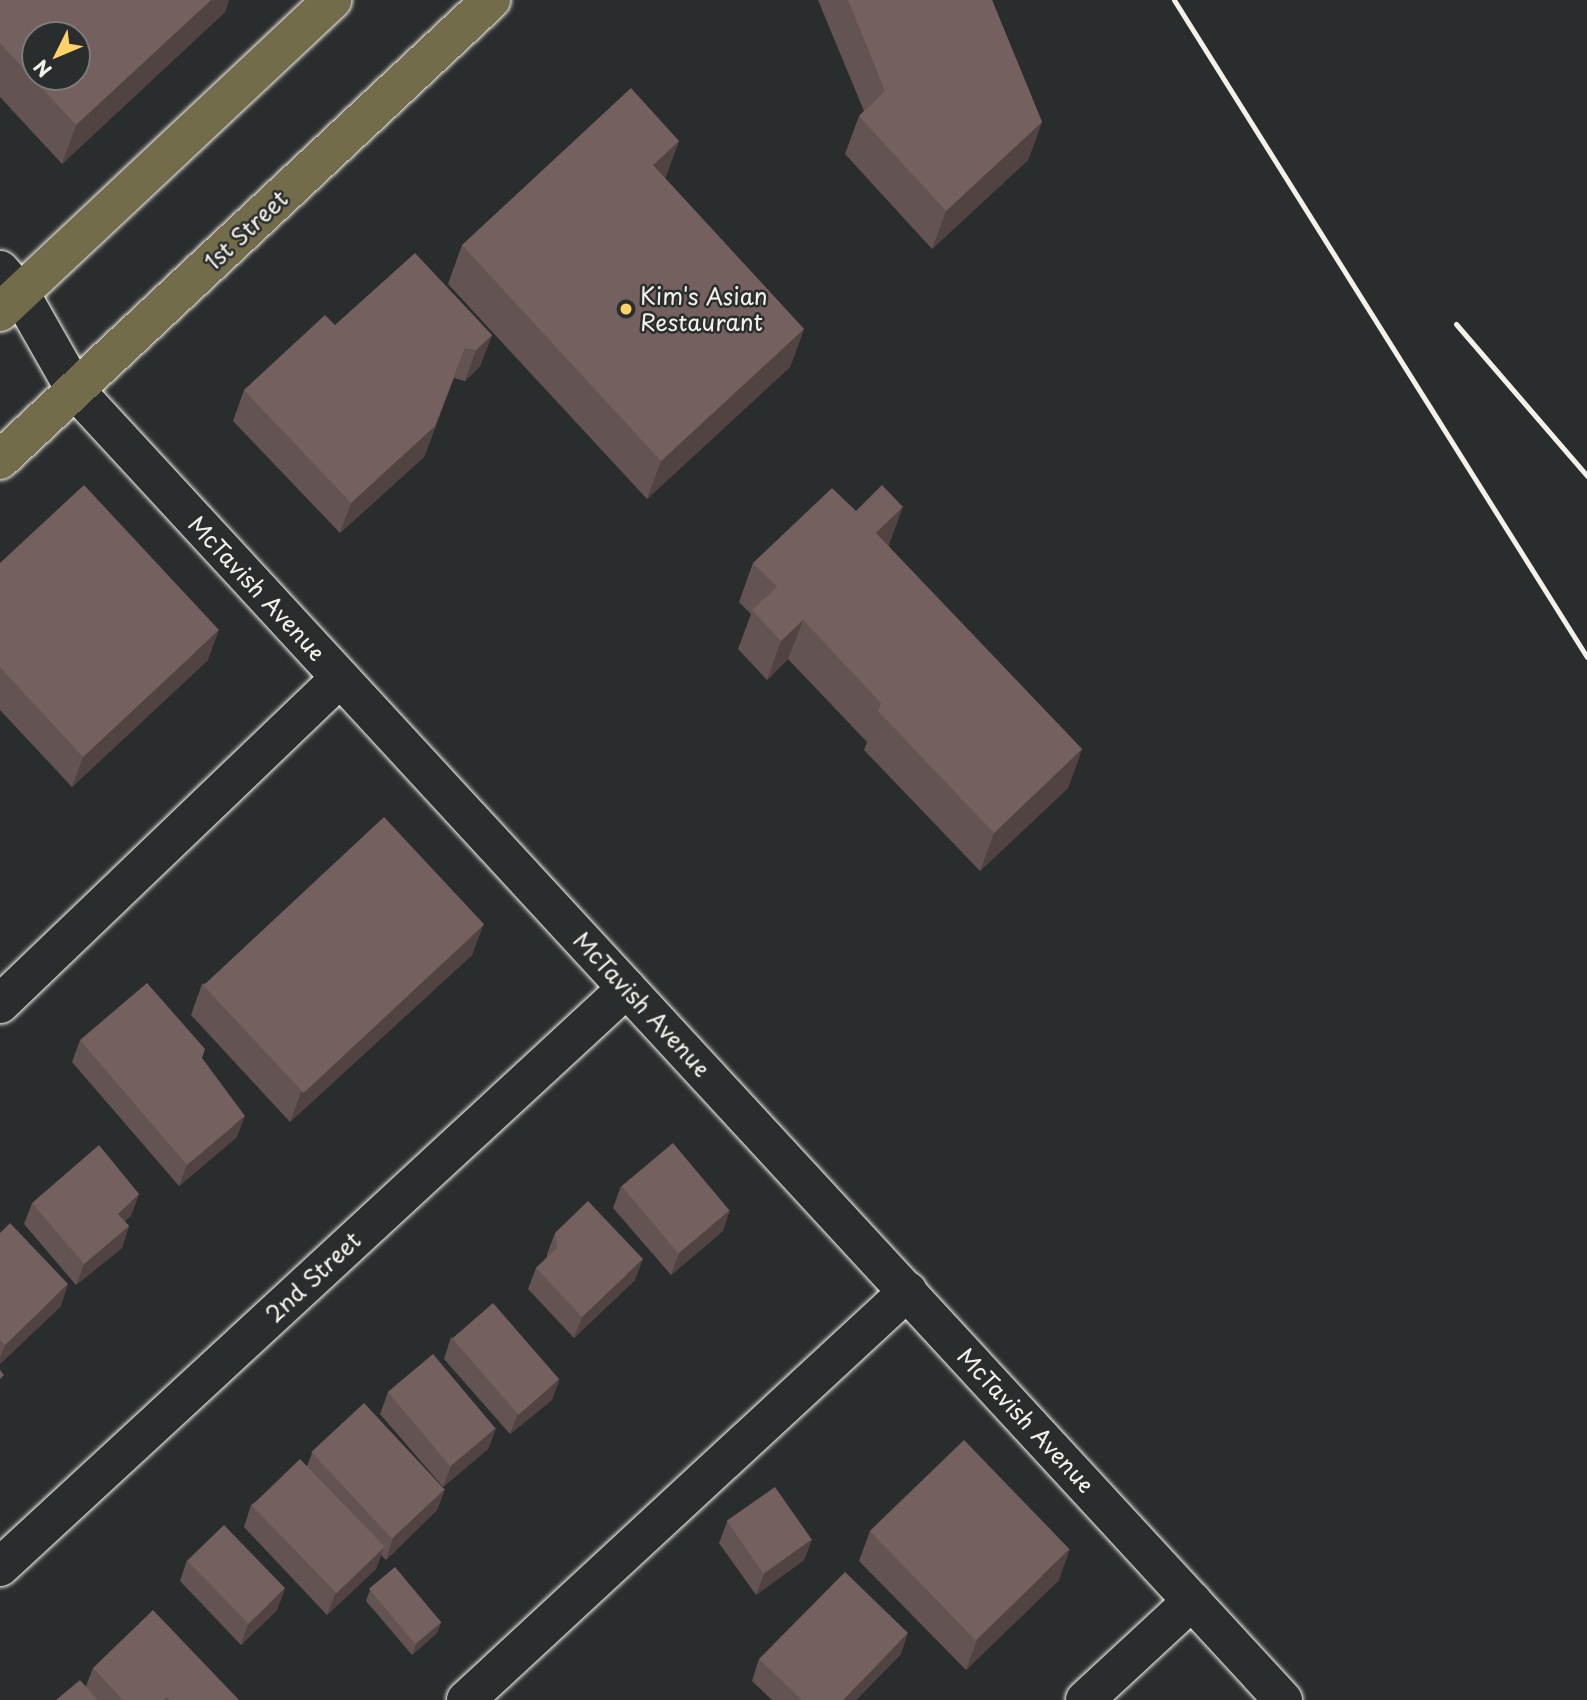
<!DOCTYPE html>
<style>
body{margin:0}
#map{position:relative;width:1587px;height:1700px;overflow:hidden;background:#2a2d2e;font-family:"Playpen Sans",sans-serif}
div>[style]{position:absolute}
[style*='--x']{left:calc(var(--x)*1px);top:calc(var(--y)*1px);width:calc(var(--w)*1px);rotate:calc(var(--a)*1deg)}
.roads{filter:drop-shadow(0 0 2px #f4f1e8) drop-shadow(0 0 2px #f4f1e8)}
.minor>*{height:38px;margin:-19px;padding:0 19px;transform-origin:19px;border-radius:19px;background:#2a2d2e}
.major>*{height:38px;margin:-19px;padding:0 19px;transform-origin:19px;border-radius:19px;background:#726c4b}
.rail>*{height:5px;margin:-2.5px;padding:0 2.5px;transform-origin:2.5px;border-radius:2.5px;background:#f4f1e8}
.wall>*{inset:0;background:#635352}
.shaded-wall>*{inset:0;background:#504342}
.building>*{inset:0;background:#73605f;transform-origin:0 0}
.dots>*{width:19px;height:19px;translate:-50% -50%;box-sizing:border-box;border:4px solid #2a2d2e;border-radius:50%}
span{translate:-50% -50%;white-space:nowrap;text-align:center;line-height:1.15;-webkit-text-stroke:5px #2a2d2e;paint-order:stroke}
.street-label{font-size:23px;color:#f4f1e8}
.poi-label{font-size:23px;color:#f4f1e8}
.left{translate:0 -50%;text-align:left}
.north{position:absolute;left:21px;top:21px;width:70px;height:70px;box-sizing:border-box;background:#2a2d2e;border:2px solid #7b7b78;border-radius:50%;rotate:227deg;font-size:19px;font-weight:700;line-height:28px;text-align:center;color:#f4f1e8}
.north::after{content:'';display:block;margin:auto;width:24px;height:32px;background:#ffd166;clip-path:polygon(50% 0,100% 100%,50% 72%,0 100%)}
</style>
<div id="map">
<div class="roads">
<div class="minor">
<div style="--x:0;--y:270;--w:30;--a:49"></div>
<div style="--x:20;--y:293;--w:112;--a:60.4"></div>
<div style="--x:75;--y:390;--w:1782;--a:47.32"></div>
<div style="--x:0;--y:1004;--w:471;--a:-43.8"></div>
<div style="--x:0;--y:1567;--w:853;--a:-42.72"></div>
<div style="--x:466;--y:1700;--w:602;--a:-42.78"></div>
<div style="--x:1085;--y:1700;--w:146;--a:-42.8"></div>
</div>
<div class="major">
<div style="--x:0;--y:312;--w:456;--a:-43.2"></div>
<div style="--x:0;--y:460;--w:673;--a:-43.13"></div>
</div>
</div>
<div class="rail">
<div style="--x:1174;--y:0;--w:776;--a:57.85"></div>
<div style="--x:1456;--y:324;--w:201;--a:49.2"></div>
</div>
<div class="wall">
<div style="clip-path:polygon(0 0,229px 0,225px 12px,62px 164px,0 97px)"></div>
<div style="clip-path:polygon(818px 0,992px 0,1042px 122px,1028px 160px,932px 249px,845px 154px,859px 116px,864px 111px)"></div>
<div style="clip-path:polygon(679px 141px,665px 178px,804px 329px,790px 367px,647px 499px,448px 284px,462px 245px)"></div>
<div style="clip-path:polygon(335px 325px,492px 335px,480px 366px,465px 381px,454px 378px,424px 457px,340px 533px,233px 421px,244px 390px)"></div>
<div style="clip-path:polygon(889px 545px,888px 546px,1082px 749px,1068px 788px,980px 871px,864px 750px,867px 742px,788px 659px,767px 680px,738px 649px,751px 614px,739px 602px,753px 563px)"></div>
<div style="clip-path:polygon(0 563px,208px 660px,72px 787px,0 710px)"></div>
<div style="clip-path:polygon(483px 925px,472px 955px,290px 1122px,191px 1015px,202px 984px)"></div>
<div style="clip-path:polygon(80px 1040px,202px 1058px,237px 1137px,179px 1186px,72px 1062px)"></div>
<div style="clip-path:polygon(621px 1186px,723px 1231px,671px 1275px,613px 1208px)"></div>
<div style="clip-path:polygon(139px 1194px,131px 1215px,125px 1221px,129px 1226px,122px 1248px,76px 1285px,24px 1224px,32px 1203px)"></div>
<div style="clip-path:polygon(0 1233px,61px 1306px,0 1364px)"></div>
<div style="clip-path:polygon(555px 1233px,635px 1280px,574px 1338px,528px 1289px,536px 1268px,547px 1257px,547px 1254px)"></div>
<div style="clip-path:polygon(451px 1337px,552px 1400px,510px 1434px,444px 1359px)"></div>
<div style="clip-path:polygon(388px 1392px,496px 1428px,488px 1449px,443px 1487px,380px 1414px)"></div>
<div style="clip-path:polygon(312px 1453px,445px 1489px,437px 1510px,386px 1560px,381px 1555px,376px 1569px,327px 1615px,244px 1527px,251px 1505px,307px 1466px)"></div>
<div style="clip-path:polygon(727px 1522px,812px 1539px,804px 1560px,756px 1595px,719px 1543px)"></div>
<div style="clip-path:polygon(870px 1531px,1059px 1580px,966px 1670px,859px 1561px)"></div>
<div style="clip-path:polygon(187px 1560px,277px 1610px,241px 1645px,180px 1581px)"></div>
<div style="clip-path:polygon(370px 1590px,441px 1622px,437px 1633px,412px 1655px,366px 1601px)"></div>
<div style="clip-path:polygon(901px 1654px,856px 1700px,772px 1700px,752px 1681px,759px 1659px)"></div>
<div style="clip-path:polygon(93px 1668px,239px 1700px,56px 1700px,86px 1686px)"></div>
</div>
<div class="shaded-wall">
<div style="clip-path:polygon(211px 0,229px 0,225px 12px,62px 164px,76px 125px)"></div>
<div style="clip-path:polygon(1042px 122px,1028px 160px,932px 249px,946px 211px)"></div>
<div style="clip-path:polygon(679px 141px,665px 179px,653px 165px)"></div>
<div style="clip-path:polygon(804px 329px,790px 367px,647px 499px,661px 461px)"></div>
<div style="clip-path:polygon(492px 335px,480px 366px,465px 381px,476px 350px)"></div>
<div style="clip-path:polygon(465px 348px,424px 457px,340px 533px,351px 503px)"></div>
<div style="clip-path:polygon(903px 507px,889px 545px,862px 572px,876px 533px)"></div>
<div style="clip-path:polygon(803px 620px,788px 659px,767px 680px,781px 641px)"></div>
<div style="clip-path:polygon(219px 630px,208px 660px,72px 787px,83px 757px)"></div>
<div style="clip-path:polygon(1082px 749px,1068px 788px,980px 871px,994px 833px)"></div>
<div style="clip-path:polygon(483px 925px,472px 955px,290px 1122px,301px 1092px)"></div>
<div style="clip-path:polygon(245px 1116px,237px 1137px,179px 1186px,187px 1165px)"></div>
<div style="clip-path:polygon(139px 1194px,131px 1215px,110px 1235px,118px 1214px)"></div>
<div style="clip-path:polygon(730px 1210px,723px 1231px,671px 1275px,679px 1253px)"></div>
<div style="clip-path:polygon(129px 1226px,122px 1248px,76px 1285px,84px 1264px)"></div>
<div style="clip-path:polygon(643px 1259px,635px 1280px,574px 1338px,582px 1317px)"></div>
<div style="clip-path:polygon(68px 1284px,61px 1306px,0 1364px,0 1358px,5px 1345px)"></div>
<div style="clip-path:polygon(560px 1379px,552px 1400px,510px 1434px,518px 1413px)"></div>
<div style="clip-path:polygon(496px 1428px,488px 1449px,443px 1487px,451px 1466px)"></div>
<div style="clip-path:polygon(445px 1489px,437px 1510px,386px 1560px,393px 1538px)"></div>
<div style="clip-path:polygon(812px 1539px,804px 1560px,756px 1595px,764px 1574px)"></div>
<div style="clip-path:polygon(384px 1547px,376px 1569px,327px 1615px,335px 1594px)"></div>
<div style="clip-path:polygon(1070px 1549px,1059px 1580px,966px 1670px,977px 1640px)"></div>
<div style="clip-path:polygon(285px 1589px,277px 1610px,241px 1645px,248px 1624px)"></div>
<div style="clip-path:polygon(441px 1622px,437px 1633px,412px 1655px,416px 1644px)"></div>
<div style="clip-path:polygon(908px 1633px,901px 1654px,856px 1700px,843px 1700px)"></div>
</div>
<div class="building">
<div style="clip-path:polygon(evenodd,0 0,211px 0,76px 125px,0 43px,0 0,35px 35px,77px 35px,77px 77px,35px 77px,35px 35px)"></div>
<div style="clip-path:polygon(848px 0,992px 0,1042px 122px,946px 211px,859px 116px,885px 91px)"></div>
<div style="clip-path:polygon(631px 88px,679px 141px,653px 165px,804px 329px,661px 461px,462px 245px)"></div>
<div style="clip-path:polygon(415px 253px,492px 335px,476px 350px,465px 348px,435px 426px,351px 503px,244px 390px,325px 315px,335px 325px)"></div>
<div style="clip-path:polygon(84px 485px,219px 630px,83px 757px,0 667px,0 563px)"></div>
<div style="clip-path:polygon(882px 485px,903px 507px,876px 533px,1082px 749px,994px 833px,878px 711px,881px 703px,803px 620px,781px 641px,752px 610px,777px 587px,753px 563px,832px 488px,856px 511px)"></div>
<div style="left:384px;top:817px;width:147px;height:247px;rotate:47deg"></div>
<div style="clip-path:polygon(147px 983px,205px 1049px,202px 1058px,245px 1116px,187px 1165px,80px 1040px)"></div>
<div style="left:673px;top:1143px;width:88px;height:67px;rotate:50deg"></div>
<div style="clip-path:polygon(99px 1145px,139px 1194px,118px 1214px,129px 1226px,84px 1264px,32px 1203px)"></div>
<div style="clip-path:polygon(588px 1201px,643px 1259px,582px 1317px,536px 1268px,557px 1248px,555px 1233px)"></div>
<div style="clip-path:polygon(10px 1223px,68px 1284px,5px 1345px,0 1340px,0 1233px)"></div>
<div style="left:493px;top:1303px;width:101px;height:54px;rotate:49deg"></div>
<div style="left:433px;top:1354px;width:97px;height:59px;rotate:50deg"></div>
<div style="clip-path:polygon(0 1370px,4px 1375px,0 1379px)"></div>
<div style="left:364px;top:1403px;width:118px;height:72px;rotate:47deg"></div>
<div style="left:964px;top:1440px;width:152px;height:131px;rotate:46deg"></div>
<div style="left:300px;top:1459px;width:122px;height:67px;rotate:46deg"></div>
<div style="left:775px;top:1487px;width:64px;height:59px;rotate:55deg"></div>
<div style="left:224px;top:1525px;width:88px;height:51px;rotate:46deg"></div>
<div style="left:395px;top:1567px;width:72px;height:34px;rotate:50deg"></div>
<div style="clip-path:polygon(845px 1572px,908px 1633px,843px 1700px,802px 1700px,759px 1659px)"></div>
<div style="clip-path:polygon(153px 1610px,239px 1700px,170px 1700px,167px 1697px,163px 1700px,123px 1700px,93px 1668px)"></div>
<div style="clip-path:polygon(80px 1680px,98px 1700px,56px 1700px)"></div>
</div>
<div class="dots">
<div style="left:626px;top:309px;background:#ffd166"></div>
</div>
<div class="street-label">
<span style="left:246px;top:230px;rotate:-43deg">1st Street</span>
<span style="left:257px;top:588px;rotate:47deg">McTavish Avenue</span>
<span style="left:642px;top:1004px;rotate:47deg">McTavish Avenue</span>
<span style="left:313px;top:1277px;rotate:-43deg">2nd Street</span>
<span style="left:1026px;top:1420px;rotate:47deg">McTavish Avenue</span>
</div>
<div class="poi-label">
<span class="left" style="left:640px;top:309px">Kim's Asian<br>Restaurant</span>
</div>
<div class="north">N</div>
</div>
